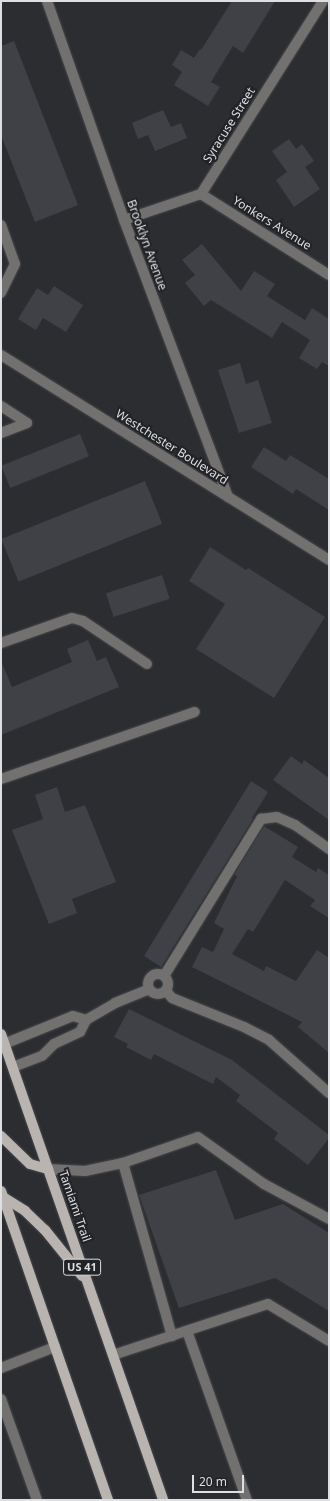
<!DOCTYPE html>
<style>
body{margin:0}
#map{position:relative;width:330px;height:1501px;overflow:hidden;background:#2b2d31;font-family:"Noto Sans",sans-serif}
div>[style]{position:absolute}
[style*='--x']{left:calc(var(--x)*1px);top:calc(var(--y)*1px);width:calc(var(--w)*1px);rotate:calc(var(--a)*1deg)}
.building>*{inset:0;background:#3f4146;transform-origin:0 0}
.roads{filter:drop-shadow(0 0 1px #48494d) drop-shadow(0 0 1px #48494d)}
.minor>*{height:10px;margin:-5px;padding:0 5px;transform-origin:5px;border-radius:5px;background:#73716f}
.minor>.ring{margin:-5px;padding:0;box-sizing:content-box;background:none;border:10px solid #73716f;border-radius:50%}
.major>*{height:10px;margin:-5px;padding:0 5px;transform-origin:5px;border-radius:5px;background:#bab4b1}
span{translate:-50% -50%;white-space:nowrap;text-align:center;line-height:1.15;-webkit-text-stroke:4px #212327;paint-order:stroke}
.shield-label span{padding:1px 3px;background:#212327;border:1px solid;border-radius:3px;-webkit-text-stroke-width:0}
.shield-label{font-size:11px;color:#dedfe2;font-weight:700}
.street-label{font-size:12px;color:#dedfe2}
.frame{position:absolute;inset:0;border:2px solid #dedfe2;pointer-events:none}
.scale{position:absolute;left:192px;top:1475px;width:52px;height:18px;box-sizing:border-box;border:2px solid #dedfe2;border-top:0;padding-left:5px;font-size:12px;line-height:14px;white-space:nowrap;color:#dedfe2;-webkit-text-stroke:3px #212327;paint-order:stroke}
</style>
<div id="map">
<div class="building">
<div style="clip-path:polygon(232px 1px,275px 1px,243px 53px,233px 46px,211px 82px,220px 87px,208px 106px,174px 85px,182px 72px,172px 65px,181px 50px,194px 58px,200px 49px,201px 50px)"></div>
<div style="clip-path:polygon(14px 41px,78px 205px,35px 222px,1px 135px,1px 46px)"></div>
<div style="clip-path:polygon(163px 110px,171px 127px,181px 123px,187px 138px,155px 151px,148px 135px,138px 139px,132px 123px)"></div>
<div style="clip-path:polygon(289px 139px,296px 149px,302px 144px,314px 161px,305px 167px,320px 189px,294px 207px,276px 180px,287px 172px,272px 151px)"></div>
<div style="clip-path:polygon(202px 244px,241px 291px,254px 271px,275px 284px,267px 296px,305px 320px,312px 308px,329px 319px,329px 366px,322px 362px,317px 369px,299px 358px,310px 340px,282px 322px,272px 338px,211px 300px,204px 306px,185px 283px,195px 275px,182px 260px)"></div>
<div style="clip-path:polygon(54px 286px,83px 305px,66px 332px,43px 318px,36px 330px,18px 319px,37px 288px,48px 295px)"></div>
<div style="clip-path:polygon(240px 363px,246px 384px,258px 380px,272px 423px,239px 433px,218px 370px)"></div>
<div style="left:80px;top:434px;width:24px;height:85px;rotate:68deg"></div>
<div style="clip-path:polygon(264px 447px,286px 461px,290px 455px,329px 479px,329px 510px,296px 489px,293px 494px,251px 467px)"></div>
<div style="left:145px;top:481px;width:46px;height:155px;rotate:68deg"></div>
<div style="clip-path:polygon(210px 547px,246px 570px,248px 568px,325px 617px,274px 698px,196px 649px,225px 604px,189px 581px)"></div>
<div style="left:162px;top:575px;width:25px;height:59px;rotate:72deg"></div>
<div style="clip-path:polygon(88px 640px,97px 661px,106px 657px,119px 687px,1px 735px,1px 661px,12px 687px,72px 662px,67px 649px)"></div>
<div style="clip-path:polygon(291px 756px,302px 764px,304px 760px,329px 778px,329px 820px,273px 780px)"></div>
<div style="clip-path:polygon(251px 781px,268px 792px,252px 818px,253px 819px,161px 967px,144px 956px)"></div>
<div style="clip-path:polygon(57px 787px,65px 812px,85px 805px,116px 882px,72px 899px,77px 913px,49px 924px,12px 830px,43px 819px,35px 795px)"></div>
<div style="clip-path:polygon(264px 826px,298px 847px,292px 857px,316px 872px,318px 868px,329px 875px,329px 918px,310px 906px,315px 900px,285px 880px,253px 932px,248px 929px,232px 954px,264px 971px,266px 966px,296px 981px,317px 950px,329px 958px,329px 1053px,298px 1027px,302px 1022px,192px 967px,202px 947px,213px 952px,224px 929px,214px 923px,237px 876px,234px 875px)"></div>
<div style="clip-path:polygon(129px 1009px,232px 1060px,329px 1135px,329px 1138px,308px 1165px,274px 1139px,278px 1133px,236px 1101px,240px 1095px,216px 1077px,213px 1084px,154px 1054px,151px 1060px,126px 1047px,128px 1044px,114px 1037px)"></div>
<div style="clip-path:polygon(216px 1170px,235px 1220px,283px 1204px,329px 1233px,329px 1311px,275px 1278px,179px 1308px,139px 1195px)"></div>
</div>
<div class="roads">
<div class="minor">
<div style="--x:47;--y:1;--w:232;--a:70.6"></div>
<div style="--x:124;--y:220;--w:296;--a:69.4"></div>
<div style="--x:201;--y:194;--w:151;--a:32.3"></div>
<div style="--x:124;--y:220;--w:81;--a:-18.7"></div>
<div style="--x:201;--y:194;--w:228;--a:-57.7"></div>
<div style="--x:1;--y:225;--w:41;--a:70.3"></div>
<div style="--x:15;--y:264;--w:32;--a:116"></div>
<div style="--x:1;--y:355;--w:387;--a:32"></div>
<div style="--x:1;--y:406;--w:31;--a:33"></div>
<div style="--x:27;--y:423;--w:28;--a:159"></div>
<div style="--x:1;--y:643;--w:75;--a:-19.4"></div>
<div style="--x:72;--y:618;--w:11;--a:15"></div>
<div style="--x:83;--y:621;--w:77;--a:33.9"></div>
<div style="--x:1;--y:779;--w:205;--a:-19.1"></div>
<div class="ring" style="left:148px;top:974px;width:10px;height:10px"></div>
<div style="--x:164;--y:976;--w:185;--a:-58.3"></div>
<div style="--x:261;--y:819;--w:16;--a:-7"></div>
<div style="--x:277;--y:817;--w:20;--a:24"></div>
<div style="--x:295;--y:825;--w:42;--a:35.2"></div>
<div style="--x:166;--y:991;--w:9;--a:49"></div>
<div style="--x:172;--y:998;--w:78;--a:21.9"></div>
<div style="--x:244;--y:1027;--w:28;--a:27"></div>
<div style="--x:269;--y:1040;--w:80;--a:41.5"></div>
<div style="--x:4;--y:1044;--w:74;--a:-22.1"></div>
<div style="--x:73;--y:1016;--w:14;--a:17"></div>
<div style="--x:13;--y:1067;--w:31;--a:-21"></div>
<div style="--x:42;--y:1056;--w:17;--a:-45"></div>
<div style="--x:54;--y:1044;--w:29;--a:-25"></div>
<div style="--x:80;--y:1032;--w:13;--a:-63"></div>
<div style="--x:86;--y:1020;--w:34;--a:-30"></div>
<div style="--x:115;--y:1003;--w:37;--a:-22"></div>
<div style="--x:123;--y:1163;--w:180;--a:74.2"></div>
<div style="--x:48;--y:1169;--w:37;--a:3"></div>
<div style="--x:85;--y:1171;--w:39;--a:-12"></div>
<div style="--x:123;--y:1163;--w:79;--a:-19.1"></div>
<div style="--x:198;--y:1137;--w:81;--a:35.5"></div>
<div style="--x:264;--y:1184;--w:74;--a:28.3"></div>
<div style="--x:187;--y:1331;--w:179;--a:70.5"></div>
<div style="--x:113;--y:1355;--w:163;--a:-18.2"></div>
<div style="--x:268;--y:1304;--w:71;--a:31.2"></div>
<div style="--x:1;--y:1368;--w:58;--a:-21.3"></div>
<div style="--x:1;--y:1399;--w:107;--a:70.4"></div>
</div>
<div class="major">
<div style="--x:1;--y:1034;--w:493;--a:70.8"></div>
<div style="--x:1;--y:1136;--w:40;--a:44"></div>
<div style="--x:30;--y:1164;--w:19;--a:16"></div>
<div style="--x:1;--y:1191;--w:327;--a:70.9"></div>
<div style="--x:3;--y:1197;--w:26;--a:32"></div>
<div style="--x:25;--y:1211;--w:28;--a:44"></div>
<div style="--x:45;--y:1230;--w:59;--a:51.2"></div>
</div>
</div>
<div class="shield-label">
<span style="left:82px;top:1267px">US 41</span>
</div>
<div class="street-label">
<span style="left:229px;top:125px;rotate:-58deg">Syracuse Street</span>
<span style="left:272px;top:223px;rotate:32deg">Yonkers Avenue</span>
<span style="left:147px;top:245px;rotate:70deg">Brooklyn Avenue</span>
<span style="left:172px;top:447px;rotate:32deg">Westchester Boulevard</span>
<span style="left:75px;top:1206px;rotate:71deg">Tamiami Trail</span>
</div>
<div class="frame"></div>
<div class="scale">20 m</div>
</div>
